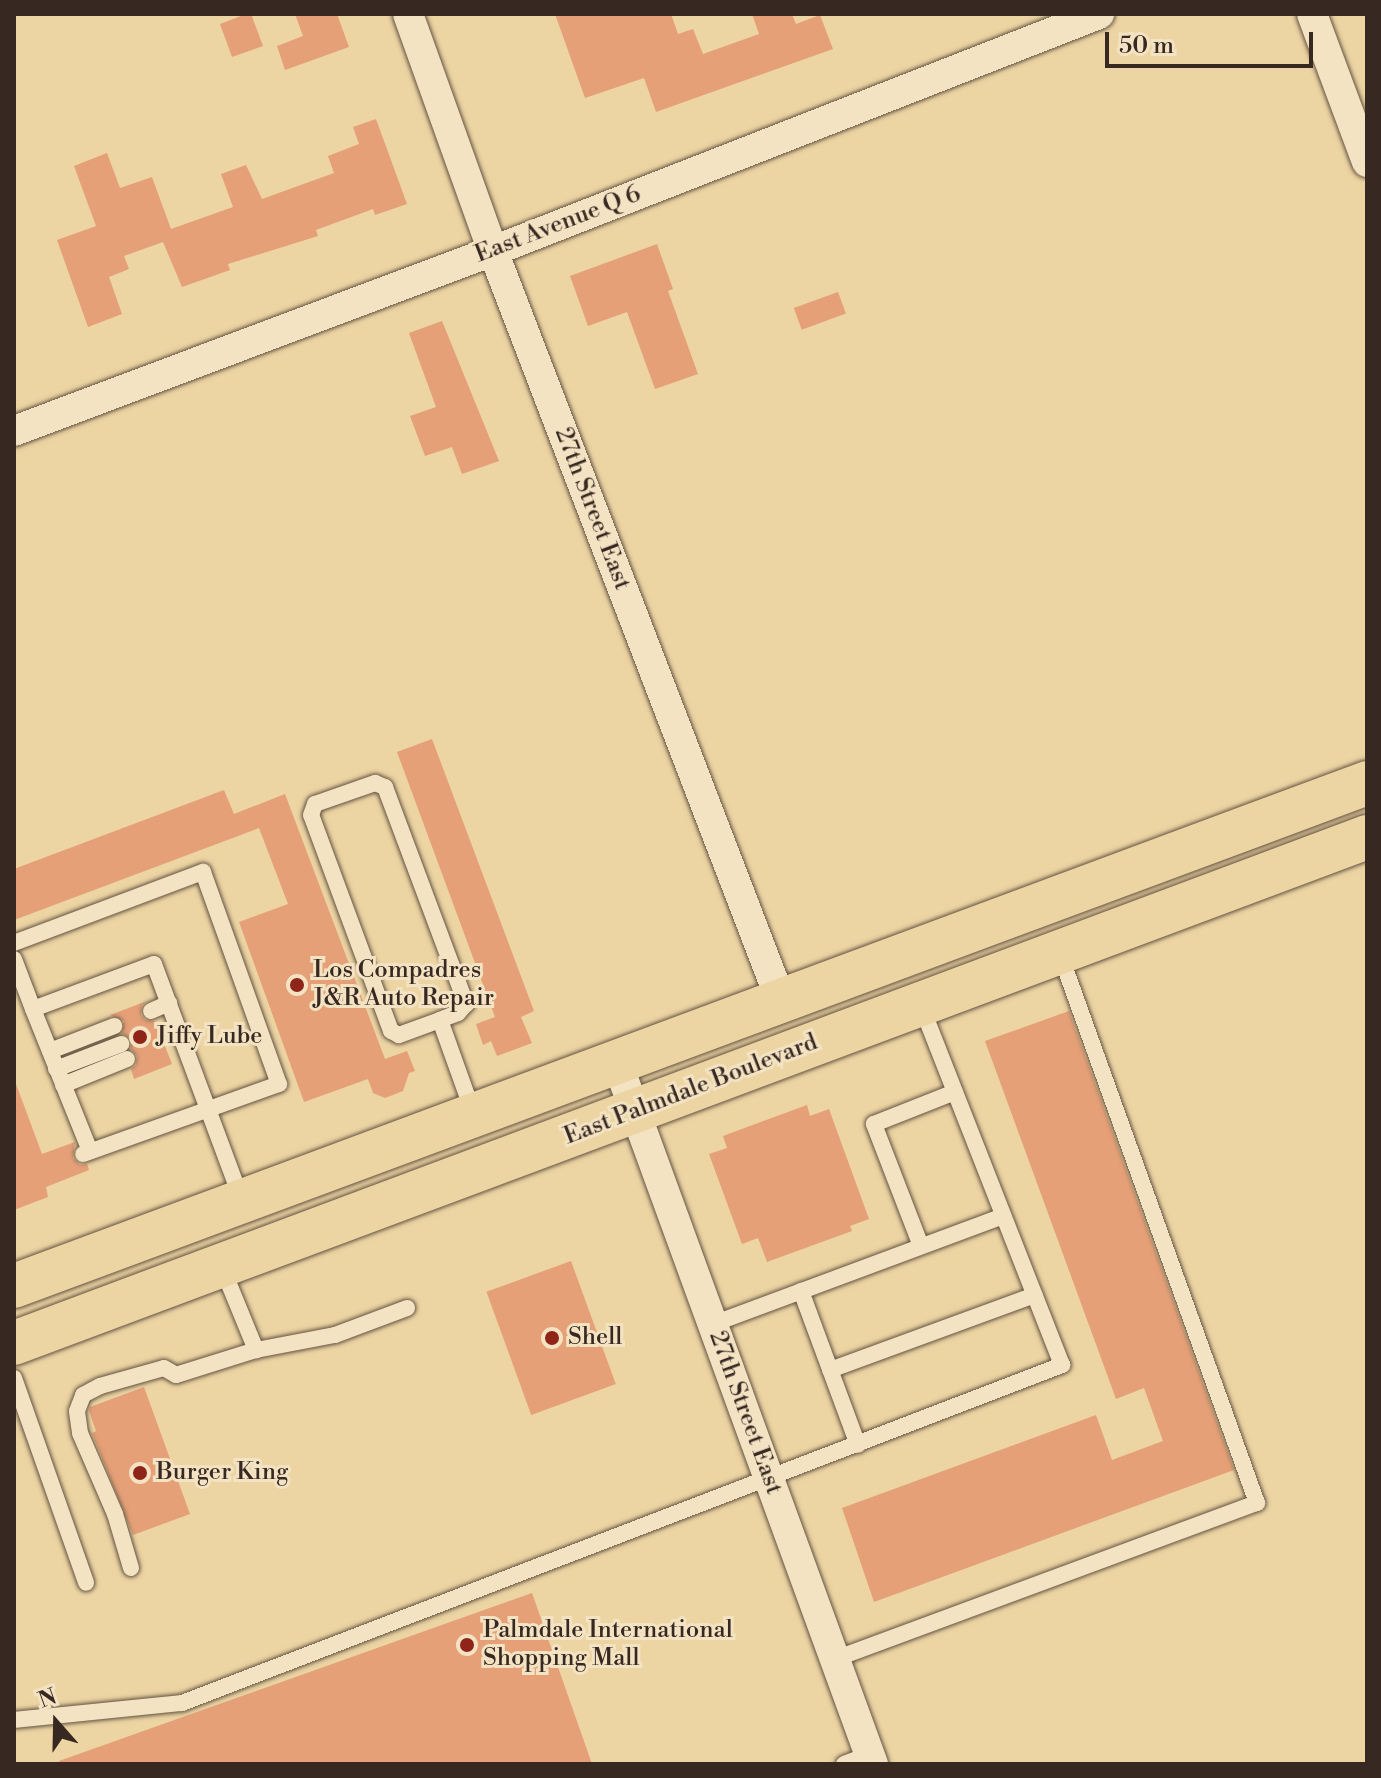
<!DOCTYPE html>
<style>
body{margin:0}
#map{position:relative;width:1381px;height:1778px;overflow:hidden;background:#ecd4a3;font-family:"Libre Bodoni",serif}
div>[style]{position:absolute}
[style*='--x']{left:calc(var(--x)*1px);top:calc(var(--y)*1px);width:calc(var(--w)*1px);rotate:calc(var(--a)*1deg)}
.building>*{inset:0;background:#e5a077;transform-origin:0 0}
.roads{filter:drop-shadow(0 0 2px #645342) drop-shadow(0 0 2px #645342)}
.service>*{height:16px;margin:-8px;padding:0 8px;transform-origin:8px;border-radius:8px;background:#f3e3c3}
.minor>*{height:30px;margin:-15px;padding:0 15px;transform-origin:15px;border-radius:15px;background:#f3e3c3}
.trunk>*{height:44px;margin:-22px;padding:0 22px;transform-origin:22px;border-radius:22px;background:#ecd4a3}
.dots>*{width:22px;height:22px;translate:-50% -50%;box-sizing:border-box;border:4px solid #f3e3c3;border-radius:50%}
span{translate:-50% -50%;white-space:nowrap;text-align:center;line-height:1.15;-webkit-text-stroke:6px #f3e3c3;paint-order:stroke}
.street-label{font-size:24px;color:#372822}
.poi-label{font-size:24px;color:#372822}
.left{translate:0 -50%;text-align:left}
.frame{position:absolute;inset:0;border:16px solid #372822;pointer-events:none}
.north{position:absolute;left:16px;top:1682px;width:80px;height:80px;-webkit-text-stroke:6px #f3e3c3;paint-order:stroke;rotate:340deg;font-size:22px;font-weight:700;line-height:32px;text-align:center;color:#372822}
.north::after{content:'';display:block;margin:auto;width:28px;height:36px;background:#372822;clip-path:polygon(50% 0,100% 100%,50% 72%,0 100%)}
.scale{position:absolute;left:1105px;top:32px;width:208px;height:36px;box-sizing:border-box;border:4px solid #372822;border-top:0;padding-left:10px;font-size:24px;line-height:28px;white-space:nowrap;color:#372822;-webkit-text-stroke:6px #f3e3c3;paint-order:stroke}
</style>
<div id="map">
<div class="building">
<div style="clip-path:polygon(246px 14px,251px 14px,263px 46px,232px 57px,220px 24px)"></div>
<div style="clip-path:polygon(295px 14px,337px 14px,349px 47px,285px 70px,277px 46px,303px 36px)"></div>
<div style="clip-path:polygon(555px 14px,671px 14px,678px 34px,693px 29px,703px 54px,759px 34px,752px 14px,792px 14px,796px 24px,820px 15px,833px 49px,656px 112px,644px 78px,585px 98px)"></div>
<div style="clip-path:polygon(376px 119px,407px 204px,375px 215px,373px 209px,316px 230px,318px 236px,228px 264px,230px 270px,182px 287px,163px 242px,124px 256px,129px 269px,109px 277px,122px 314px,88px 327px,57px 240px,96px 226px,74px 166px,107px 153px,120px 188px,152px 177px,171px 229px,233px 207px,221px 174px,246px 165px,262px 199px,334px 173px,328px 156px,359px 144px,353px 127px)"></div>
<div style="clip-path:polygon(657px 244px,673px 289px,668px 291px,698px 374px,655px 389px,627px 312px,588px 326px,570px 276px)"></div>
<div style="left:838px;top:292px;width:23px;height:47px;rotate:70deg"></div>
<div style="clip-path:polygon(442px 321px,499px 461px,462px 474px,452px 447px,425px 456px,410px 416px,436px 407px,409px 333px)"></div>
<div style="clip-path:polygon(432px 739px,534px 1011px,521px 1017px,532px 1043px,497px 1056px,491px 1041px,483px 1045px,476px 1024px,495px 1017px,397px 752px)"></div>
<div style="clip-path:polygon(224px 790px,234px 814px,285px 794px,385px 1059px,407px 1051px,415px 1071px,409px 1073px,403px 1091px,385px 1098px,373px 1093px,368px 1079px,304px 1102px,239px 922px,288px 904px,259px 828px,14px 920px,14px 869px)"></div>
<div style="clip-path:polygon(147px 1001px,142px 1005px,141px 1015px,145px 1020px,155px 1021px,172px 1064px,134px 1079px,131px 1069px,136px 1065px,137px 1056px,131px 1049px,131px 1039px,122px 1033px,124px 1021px,110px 1015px)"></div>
<div style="clip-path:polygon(1069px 1011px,1234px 1470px,874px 1602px,842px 1508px,1096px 1415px,1112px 1460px,1163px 1441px,1144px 1388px,1116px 1399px,985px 1041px)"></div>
<div style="clip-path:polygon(16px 1084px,42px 1154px,75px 1142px,73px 1158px,80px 1165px,87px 1164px,89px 1170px,46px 1187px,48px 1197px,14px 1210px)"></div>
<div style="clip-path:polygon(807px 1105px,810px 1116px,829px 1109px,869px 1219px,850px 1226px,852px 1231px,767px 1262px,758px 1238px,742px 1244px,709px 1154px,727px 1148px,723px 1136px)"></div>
<div style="left:571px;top:1261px;width:131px;height:90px;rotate:70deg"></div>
<div style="clip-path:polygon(144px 1387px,190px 1514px,133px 1535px,92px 1433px,96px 1431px,89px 1411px,90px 1407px)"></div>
<div style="clip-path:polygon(532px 1593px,592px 1764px,60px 1764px,59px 1761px)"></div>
</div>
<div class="roads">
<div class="service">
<div style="--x:14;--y:943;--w:202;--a:-20.6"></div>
<div style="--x:203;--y:872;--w:225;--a:70.3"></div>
<div style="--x:279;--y:1084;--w:208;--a:160.3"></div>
<div style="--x:14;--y:959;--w:53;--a:69.2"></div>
<div style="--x:151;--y:1011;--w:20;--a:-24"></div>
<div style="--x:440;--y:1020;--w:44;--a:159.9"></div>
<div style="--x:399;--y:1035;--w:9;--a:-153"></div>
<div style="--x:391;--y:1031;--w:230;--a:-110.3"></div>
<div style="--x:311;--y:815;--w:12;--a:-70"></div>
<div style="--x:315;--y:804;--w:64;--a:-19.3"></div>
<div style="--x:375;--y:783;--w:11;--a:22"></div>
<div style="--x:385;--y:787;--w:232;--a:69.5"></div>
<div style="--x:466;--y:1004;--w:12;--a:132"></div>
<div style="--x:458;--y:1013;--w:19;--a:159"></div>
<div style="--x:440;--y:1020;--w:98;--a:70.3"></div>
<div style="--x:50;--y:1051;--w:69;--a:-21.3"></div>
<div style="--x:56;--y:1069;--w:70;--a:-21"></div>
<div style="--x:63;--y:1085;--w:69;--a:-22.1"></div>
<div style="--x:90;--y:1151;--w:153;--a:-111.9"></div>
<div style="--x:33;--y:1009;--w:129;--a:-20.4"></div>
<div style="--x:154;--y:964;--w:252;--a:69.6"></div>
<div style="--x:921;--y:1246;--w:131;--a:-111.1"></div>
<div style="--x:874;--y:1124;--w:87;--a:-21.6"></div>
<div style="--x:222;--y:1267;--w:90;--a:67.7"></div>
<div style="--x:801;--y:1291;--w:164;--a:69.7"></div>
<div style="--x:713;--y:1324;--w:309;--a:-20.4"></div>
<div style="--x:830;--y:1370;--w:218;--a:-20.1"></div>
<div style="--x:14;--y:1378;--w:217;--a:70.6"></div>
<div style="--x:131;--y:1568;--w:56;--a:-106.5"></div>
<div style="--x:115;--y:1514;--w:88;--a:-113.4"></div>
<div style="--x:80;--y:1433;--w:22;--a:-98"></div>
<div style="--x:77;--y:1411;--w:17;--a:-69"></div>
<div style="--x:83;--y:1395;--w:19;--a:-28"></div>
<div style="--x:100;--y:1386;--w:66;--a:-15.7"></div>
<div style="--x:164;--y:1368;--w:14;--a:30"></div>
<div style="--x:176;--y:1375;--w:84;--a:-17.4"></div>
<div style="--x:256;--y:1350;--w:80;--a:-10.8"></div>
<div style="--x:335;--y:1335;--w:77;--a:-20.6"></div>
<div style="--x:835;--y:1659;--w:450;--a:-20.3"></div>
<div style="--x:1257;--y:1503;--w:583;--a:-109.74"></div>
<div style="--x:14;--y:1720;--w:169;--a:-5.8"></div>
<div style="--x:182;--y:1703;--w:943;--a:-21.01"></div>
<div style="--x:1062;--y:1365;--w:387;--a:-111.4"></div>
<div style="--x:844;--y:1764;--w:28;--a:-21"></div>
</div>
<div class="minor">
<div style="--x:408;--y:14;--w:252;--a:70.3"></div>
<div style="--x:493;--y:251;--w:803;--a:68.99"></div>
<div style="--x:1312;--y:14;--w:158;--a:69.6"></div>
<div style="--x:14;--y:431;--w:512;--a:-20.6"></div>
<div style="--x:493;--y:251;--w:651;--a:-21.36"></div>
<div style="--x:617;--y:1062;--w:747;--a:69.96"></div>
</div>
<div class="trunk">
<div style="--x:14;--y:1286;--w:1443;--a:-20.39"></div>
<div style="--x:14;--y:1343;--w:1445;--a:-20.5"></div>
</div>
</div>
<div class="dots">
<div style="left:297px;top:985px;background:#8f2418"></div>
<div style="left:140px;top:1037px;background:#8f2418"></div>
<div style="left:552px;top:1338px;background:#8f2418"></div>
<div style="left:140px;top:1473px;background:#8f2418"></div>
<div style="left:467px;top:1645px;background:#8f2418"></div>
</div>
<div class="street-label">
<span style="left:558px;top:225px;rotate:-21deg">East Avenue Q 6</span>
<span style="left:592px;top:509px;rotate:69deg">27th Street East</span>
<span style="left:691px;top:1090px;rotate:-21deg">East Palmdale Boulevard</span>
<span style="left:745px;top:1413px;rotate:70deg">27th Street East</span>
</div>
<div class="poi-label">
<span class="left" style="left:313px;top:985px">Los Compadres<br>J&amp;R Auto Repair</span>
<span class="left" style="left:156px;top:1037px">Jiffy Lube</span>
<span class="left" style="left:568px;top:1338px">Shell</span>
<span class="left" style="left:156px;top:1473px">Burger King</span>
<span class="left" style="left:483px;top:1645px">Palmdale International<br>Shopping Mall</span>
</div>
<div class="frame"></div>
<div class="north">N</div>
<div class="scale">50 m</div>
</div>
